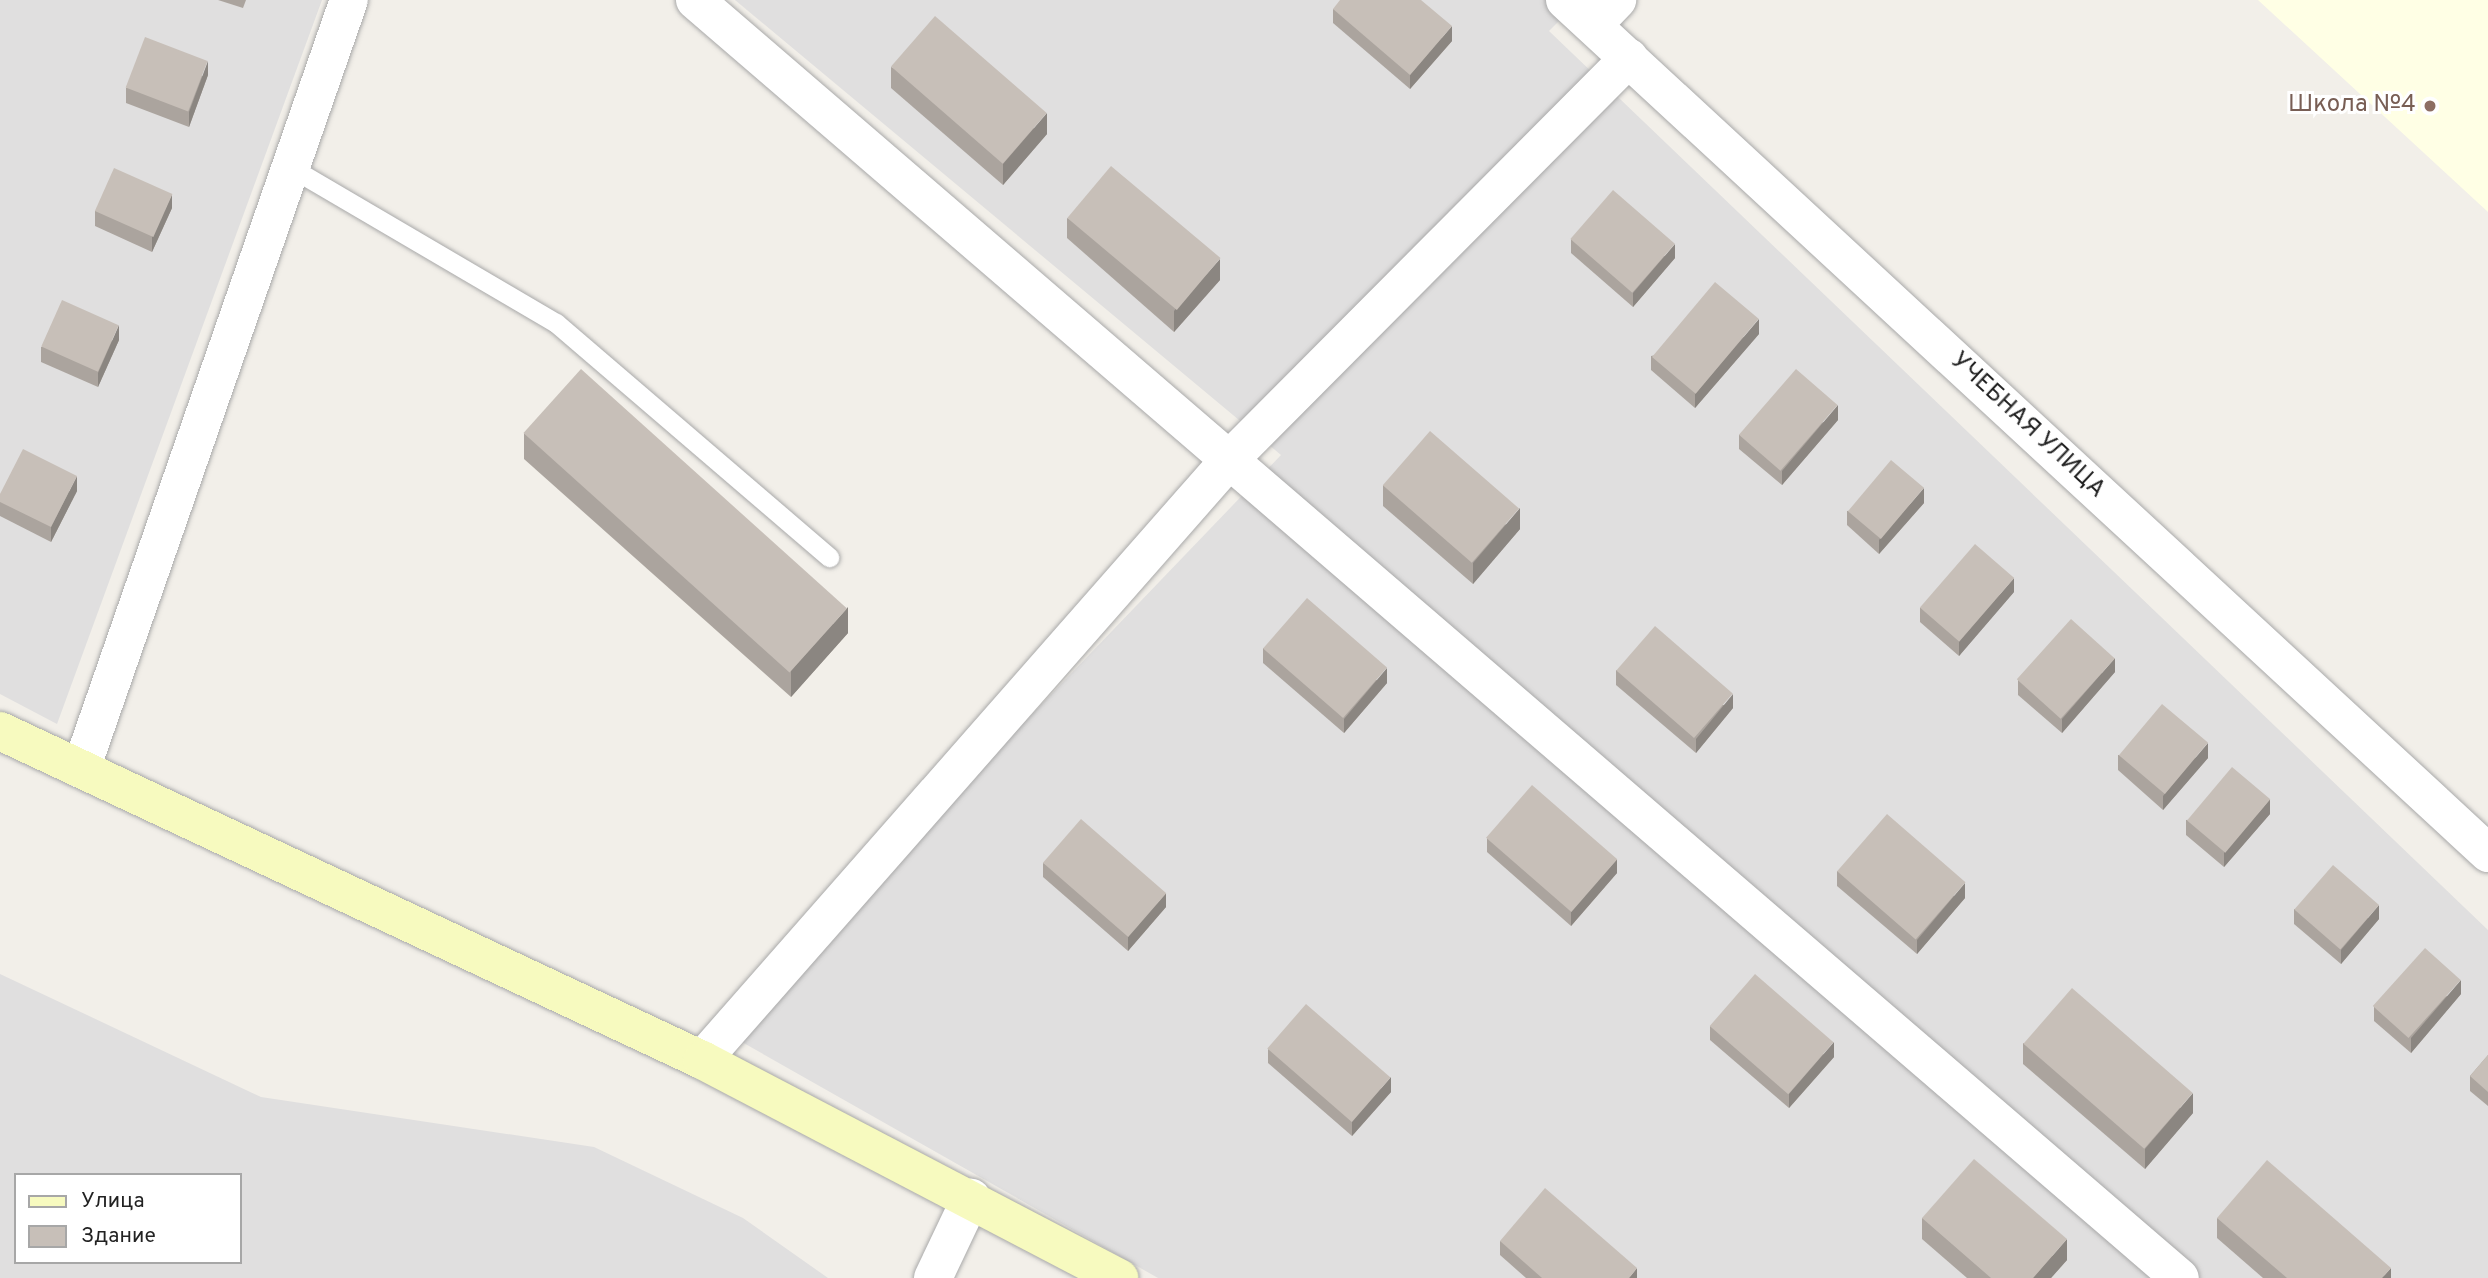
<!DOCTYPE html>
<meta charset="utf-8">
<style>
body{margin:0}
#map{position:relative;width:2488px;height:1278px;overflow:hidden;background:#f2efe9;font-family:Overpass,sans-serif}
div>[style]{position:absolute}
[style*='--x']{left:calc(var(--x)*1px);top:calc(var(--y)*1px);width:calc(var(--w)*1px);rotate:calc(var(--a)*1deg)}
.residential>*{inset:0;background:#e0dfdf}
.education>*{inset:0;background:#ffffe5}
.roads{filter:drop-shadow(0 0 2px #a9a9a9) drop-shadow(0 0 2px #a9a9a9)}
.lane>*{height:19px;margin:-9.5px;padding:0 9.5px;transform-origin:9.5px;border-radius:9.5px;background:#fff}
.street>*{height:38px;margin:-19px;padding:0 19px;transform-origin:19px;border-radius:19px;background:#fff}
.secondary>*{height:38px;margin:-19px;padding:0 19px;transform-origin:19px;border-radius:19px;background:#f7fabf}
.wall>*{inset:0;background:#aba49e}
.shaded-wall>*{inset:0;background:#8b8681}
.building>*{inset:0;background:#c7bfb8;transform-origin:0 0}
.dots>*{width:19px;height:19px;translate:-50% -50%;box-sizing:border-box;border:4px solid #fff;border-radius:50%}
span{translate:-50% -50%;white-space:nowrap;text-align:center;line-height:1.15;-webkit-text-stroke:6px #fff;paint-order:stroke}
.education-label{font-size:24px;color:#785e54}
.right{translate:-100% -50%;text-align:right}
.street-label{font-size:24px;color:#222}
.legend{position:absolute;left:14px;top:1173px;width:228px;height:91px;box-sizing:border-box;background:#fff;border:2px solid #a7a7a7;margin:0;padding:9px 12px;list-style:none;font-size:21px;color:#222}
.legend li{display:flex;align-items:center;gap:14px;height:35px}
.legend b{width:35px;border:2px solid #a7a7a7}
</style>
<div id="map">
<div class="residential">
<div style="clip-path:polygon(0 0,322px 0,57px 724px,0 694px)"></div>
<div style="clip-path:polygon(735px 0,1580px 0,1549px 31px,2488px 930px,2488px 1278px,1158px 1278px,726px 1033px,1281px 455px)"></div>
<div style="clip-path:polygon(evenodd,0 974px,261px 1097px,594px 1147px,743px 1218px,828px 1278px,0 1278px,0 974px,16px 1175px,240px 1175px,240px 1262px,16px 1262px,16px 1175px)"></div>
</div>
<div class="education">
<div style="clip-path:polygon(2258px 0,2488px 0,2488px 212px)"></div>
</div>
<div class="roads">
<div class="lane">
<div style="--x:290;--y:167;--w:308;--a:30.4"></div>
<div style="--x:556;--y:323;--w:360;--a:40.6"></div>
</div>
<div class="street">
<div style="--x:695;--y:0;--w:1959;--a:40.72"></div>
<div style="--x:1565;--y:0;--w:1257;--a:42.74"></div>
<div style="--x:1593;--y:25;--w:35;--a:-46"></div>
<div style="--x:81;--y:769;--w:814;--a:-70.79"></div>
<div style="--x:702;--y:1060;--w:803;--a:-48.69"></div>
<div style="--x:1232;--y:457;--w:563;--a:-45.14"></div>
<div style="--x:933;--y:1278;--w:89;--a:-64.6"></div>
</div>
<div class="secondary">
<div style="--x:0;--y:731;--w:775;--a:25.11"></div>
<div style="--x:702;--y:1060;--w:471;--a:27.6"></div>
</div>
</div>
<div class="wall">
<div style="clip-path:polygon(218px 0,246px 0,243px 8px)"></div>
<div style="clip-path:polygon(1333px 9px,1452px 41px,1410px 89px,1333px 23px)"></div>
<div style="clip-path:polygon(891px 67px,1047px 134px,1003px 185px,891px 88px)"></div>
<div style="clip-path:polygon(208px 75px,189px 127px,126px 103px,126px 88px)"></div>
<div style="clip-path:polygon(172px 208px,152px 252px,95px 226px,95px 211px)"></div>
<div style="clip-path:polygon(1067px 218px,1220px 280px,1174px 332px,1067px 238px)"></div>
<div style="clip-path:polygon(1571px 239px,1675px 258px,1633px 307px,1571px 253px)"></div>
<div style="clip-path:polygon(1759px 334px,1695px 408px,1651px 370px,1651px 356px)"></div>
<div style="clip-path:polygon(119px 340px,98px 387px,41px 362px,41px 347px)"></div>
<div style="clip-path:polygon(1838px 420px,1782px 485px,1739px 449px,1739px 435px)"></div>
<div style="clip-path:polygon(524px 433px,848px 633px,791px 697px,524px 459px)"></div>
<div style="clip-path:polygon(1383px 485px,1520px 529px,1473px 584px,1383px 506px)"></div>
<div style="clip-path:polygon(77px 491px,51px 542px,0 516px,0 494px)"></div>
<div style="clip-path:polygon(1924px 503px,1879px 554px,1847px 525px,1847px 511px)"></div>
<div style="clip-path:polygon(2014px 592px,1959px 656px,1920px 622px,1920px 608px)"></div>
<div style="clip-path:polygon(1263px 648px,1387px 683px,1344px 733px,1263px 663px)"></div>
<div style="clip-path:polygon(1616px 670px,1733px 708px,1696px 753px,1616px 685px)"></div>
<div style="clip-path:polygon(2115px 672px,2062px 733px,2018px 695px,2018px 680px)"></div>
<div style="clip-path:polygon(2118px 755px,2208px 758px,2163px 810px,2118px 770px)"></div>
<div style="clip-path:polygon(2270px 814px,2224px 867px,2186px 835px,2186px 820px)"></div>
<div style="clip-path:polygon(1487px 838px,1617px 873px,1571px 926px,1487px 852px)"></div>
<div style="clip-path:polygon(1043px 863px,1166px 907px,1128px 951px,1043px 877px)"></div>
<div style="clip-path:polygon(1837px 871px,1965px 898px,1917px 954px,1837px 886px)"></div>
<div style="clip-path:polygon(2294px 909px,2379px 919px,2341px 964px,2294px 924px)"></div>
<div style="clip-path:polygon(2461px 994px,2411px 1053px,2374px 1021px,2374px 1007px)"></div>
<div style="clip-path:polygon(1710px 1026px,1834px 1057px,1789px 1108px,1710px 1040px)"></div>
<div style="clip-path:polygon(2023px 1043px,2193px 1113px,2145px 1169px,2023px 1064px)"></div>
<div style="clip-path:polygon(1268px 1049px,1391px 1092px,1352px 1136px,1268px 1063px)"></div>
<div style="clip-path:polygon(2488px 1055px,2488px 1106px,2470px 1091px,2470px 1076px)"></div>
<div style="clip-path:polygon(1922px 1218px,2067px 1260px,2051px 1278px,1967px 1278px,1922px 1239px)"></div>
<div style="clip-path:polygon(2217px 1218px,2391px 1278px,2263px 1278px,2217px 1238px)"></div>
<div style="clip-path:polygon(1500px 1241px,1637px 1278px,1526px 1278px,1500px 1255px)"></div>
</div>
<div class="shaded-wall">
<div style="clip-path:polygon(1452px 26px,1452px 41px,1410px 89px,1410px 75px)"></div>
<div style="clip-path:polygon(208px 61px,208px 75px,189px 127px,189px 112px)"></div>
<div style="clip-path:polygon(1047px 113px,1047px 134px,1003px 185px,1003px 164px)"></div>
<div style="clip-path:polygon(172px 194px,172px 208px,152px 252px,152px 237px)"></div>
<div style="clip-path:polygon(1675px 244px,1675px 258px,1633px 307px,1633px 293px)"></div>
<div style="clip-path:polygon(1220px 259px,1220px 280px,1174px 332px,1174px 311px)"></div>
<div style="clip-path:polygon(1759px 319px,1759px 334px,1695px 408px,1695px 394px)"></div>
<div style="clip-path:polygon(119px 325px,119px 340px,98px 387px,98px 373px)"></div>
<div style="clip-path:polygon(1838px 405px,1838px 420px,1782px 485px,1782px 471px)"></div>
<div style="clip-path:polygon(77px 476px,77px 491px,51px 542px,51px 527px)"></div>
<div style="clip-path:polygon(1924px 488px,1924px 503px,1879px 554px,1879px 540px)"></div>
<div style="clip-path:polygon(1520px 508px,1520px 529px,1473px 584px,1473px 563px)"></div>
<div style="clip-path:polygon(2014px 578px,2014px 592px,1959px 656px,1959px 642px)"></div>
<div style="clip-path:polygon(848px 607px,848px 633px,791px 697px,791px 671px)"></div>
<div style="clip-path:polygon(2115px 658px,2115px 672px,2062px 733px,2062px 719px)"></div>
<div style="clip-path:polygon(1387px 668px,1387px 683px,1344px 733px,1344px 719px)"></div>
<div style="clip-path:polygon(1733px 694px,1733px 708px,1696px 753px,1696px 739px)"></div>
<div style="clip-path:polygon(2208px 743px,2208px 758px,2163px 810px,2163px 796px)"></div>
<div style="clip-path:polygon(2270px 799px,2270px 814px,2224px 867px,2224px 853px)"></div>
<div style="clip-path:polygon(1617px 859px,1617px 873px,1571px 926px,1571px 911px)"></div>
<div style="clip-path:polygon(1965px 883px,1965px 898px,1917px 954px,1917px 940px)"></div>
<div style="clip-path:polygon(1166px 893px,1166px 907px,1128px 951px,1128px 936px)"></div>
<div style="clip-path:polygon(2379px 905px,2379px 919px,2341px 964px,2341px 950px)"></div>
<div style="clip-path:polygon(2461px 980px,2461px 994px,2411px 1053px,2411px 1038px)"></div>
<div style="clip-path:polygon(1834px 1042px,1834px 1057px,1789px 1108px,1789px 1094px)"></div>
<div style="clip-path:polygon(1391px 1077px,1391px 1092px,1352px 1136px,1352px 1122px)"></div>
<div style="clip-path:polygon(2193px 1093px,2193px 1113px,2145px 1169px,2145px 1149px)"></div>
<div style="clip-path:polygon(2067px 1239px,2067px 1260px,2051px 1278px,2033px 1278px)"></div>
<div style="clip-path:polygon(1637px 1268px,1637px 1278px,1629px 1278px)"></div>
<div style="clip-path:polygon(2391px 1268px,2391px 1278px,2382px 1278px)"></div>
</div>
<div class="building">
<div style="clip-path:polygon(1340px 0,1421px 0,1452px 26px,1410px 75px,1333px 9px)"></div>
<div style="left:935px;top:16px;width:148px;height:67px;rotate:41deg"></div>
<div style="left:145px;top:37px;width:67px;height:54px;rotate:21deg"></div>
<div style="left:1111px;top:166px;width:143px;height:68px;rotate:40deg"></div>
<div style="left:114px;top:168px;width:64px;height:47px;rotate:24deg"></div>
<div style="left:1613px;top:190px;width:82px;height:65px;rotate:41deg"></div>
<div style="left:1715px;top:282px;width:57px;height:98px;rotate:40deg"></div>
<div style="left:62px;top:300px;width:62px;height:51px;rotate:24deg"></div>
<div style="left:581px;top:369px;width:358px;height:86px;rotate:42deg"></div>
<div style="left:1796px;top:369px;width:55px;height:87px;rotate:41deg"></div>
<div style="left:1430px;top:431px;width:118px;height:72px;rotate:41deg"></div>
<div style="clip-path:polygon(23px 449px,77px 476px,51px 527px,0 502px,0 494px)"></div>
<div style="left:1891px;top:460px;width:43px;height:67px;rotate:40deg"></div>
<div style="left:1975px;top:544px;width:52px;height:84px;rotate:41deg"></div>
<div style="left:1307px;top:598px;width:106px;height:67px;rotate:41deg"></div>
<div style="left:2071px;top:619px;width:59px;height:81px;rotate:42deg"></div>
<div style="left:1655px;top:626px;width:103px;height:59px;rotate:41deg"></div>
<div style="left:2162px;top:704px;width:60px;height:67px;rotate:40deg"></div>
<div style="left:2232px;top:767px;width:50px;height:70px;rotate:40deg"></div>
<div style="left:1532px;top:785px;width:113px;height:70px;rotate:41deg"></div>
<div style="left:1887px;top:814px;width:104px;height:76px;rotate:41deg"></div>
<div style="left:1081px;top:819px;width:113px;height:58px;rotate:41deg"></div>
<div style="left:2333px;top:865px;width:61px;height:59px;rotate:41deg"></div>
<div style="left:2425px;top:948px;width:48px;height:78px;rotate:42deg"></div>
<div style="left:1755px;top:974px;width:104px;height:69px;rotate:41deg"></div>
<div style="left:2072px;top:988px;width:160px;height:74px;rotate:41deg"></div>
<div style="left:1306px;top:1004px;width:112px;height:59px;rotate:41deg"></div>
<div style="clip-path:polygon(2488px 1055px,2488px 1092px,2470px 1076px)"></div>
<div style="clip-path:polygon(1974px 1159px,2067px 1239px,2033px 1278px,1991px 1278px,1922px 1218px)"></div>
<div style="clip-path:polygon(2267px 1160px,2391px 1268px,2382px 1278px,2287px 1278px,2217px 1218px)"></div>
<div style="clip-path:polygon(1545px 1188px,1637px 1268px,1629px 1278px,1542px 1278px,1500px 1241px)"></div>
</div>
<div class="dots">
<div style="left:2430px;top:106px;background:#8d6e63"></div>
</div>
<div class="education-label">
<span class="right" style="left:2416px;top:106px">Школа №4</span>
</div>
<div class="street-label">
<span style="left:2027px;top:426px;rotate:43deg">УЧЕБНАЯ УЛИЦА</span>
</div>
<ul class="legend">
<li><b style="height:9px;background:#f7fabf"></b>Улица</li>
<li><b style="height:19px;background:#c7bfb8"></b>Здание</li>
</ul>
</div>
